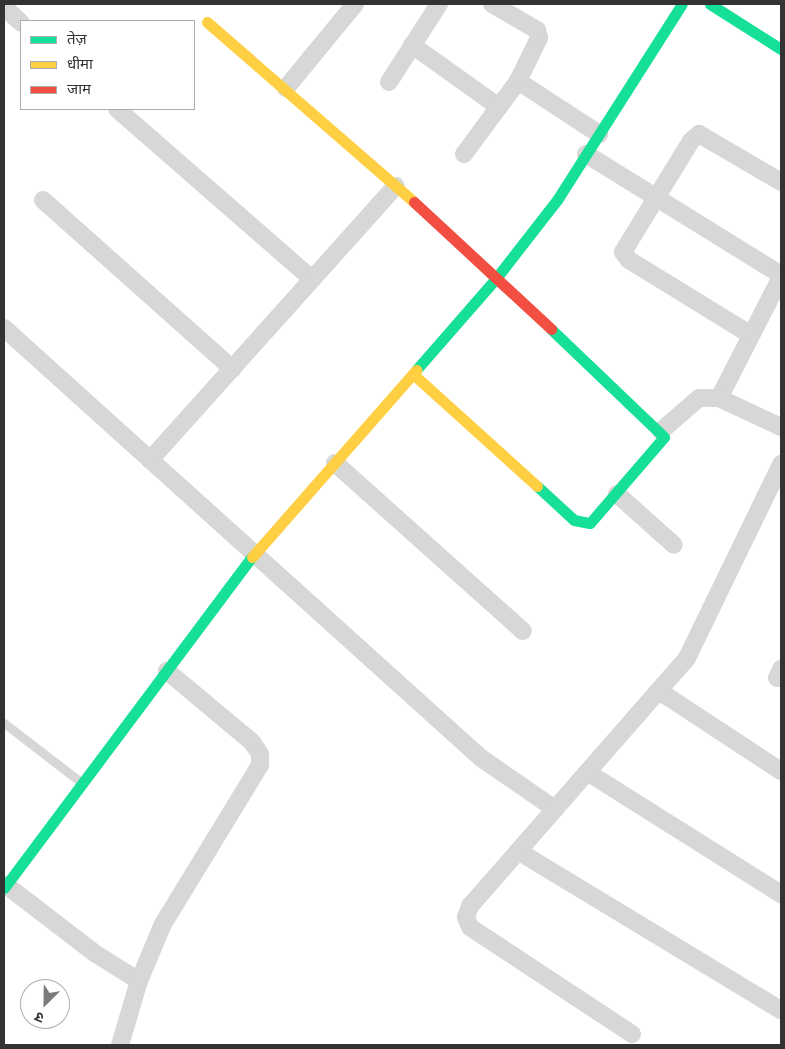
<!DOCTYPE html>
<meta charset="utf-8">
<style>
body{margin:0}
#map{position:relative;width:785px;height:1049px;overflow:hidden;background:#fff;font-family:"Sofia Sans Condensed","Noto Sans Devanagari",sans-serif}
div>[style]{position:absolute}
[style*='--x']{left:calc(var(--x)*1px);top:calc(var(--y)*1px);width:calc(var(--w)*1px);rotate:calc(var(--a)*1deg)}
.lane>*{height:9px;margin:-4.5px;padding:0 4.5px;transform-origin:4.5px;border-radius:4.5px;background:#d7d7d7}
.street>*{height:18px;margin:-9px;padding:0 9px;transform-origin:9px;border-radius:9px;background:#d7d7d7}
.fast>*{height:11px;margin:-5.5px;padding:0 5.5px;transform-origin:5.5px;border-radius:5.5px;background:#16e098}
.slow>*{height:11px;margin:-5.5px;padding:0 5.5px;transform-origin:5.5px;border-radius:5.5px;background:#ffcf43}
.jam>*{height:11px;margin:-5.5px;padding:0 5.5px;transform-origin:5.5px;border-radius:5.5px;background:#f24e42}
span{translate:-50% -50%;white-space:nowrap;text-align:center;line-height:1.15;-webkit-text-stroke:5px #fff;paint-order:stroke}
.frame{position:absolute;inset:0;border:5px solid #333;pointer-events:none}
.legend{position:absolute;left:20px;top:20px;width:175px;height:90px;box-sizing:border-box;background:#fff;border:1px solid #adadad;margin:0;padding:6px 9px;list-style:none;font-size:15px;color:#333}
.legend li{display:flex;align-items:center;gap:10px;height:25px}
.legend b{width:25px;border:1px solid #adadad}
.north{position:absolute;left:20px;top:979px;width:50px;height:50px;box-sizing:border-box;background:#fff;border:1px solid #adadad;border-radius:50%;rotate:203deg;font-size:14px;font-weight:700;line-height:20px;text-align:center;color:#333}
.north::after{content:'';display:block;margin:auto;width:18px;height:22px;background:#7a7a7a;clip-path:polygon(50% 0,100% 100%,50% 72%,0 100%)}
</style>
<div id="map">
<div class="lane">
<div style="--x:4;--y:723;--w:98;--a:37.6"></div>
</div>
<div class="street">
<div style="--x:4;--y:7;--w:23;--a:43"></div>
<div style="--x:412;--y:45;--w:107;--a:35.5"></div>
<div style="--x:518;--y:81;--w:97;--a:33.2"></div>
<div style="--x:389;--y:82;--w:93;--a:-57.3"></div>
<div style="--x:286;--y:88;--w:109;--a:-50.6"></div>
<div style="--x:117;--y:109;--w:259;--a:41.1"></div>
<div style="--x:464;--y:154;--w:91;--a:-53.5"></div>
<div style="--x:518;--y:81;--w:48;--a:-64"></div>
<div style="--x:539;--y:38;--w:8;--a:-104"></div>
<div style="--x:537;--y:30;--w:52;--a:-150"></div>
<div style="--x:586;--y:154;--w:229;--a:31.8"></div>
<div style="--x:43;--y:200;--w:254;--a:41.7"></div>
<div style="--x:781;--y:277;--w:136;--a:117.1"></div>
<div style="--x:719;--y:398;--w:68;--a:25.1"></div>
<div style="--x:4;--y:328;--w:642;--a:42.03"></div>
<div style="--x:481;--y:758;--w:90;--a:34.6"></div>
<div style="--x:751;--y:335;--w:143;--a:-148.4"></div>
<div style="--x:629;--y:260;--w:10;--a:-127"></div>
<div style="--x:623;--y:252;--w:130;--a:-58.5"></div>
<div style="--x:691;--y:141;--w:11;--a:-41"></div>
<div style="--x:699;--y:134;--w:95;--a:30.3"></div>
<div style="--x:661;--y:431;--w:50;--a:-41"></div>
<div style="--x:699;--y:398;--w:20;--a:0"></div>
<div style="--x:150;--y:460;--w:368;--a:-48.1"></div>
<div style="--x:335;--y:463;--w:252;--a:41.8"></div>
<div style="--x:617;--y:494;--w:76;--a:41.8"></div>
<div style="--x:777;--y:678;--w:10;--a:-66"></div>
<div style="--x:659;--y:691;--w:146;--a:33.3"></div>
<div style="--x:587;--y:772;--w:229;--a:32.2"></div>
<div style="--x:518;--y:851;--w:307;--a:31.2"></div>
<div style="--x:6;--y:885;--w:113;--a:37.5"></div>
<div style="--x:96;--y:954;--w:51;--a:32.1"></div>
<div style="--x:632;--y:1034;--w:194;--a:-146.6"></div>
<div style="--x:470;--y:927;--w:11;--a:-112"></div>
<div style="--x:466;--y:917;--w:12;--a:-70"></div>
<div style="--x:470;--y:906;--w:330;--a:-48.8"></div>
<div style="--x:687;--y:658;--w:216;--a:-64.1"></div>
<div style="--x:120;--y:1045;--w:67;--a:-73.5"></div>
<div style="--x:139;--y:981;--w:62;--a:-67.2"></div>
<div style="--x:163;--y:924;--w:186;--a:-58.6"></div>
<div style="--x:260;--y:765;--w:11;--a:-90"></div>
<div style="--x:260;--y:754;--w:14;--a:-124"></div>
<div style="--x:252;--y:742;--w:111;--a:-140.1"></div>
</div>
<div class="fast">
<div style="--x:710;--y:4;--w:84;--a:32.4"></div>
<div style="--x:416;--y:370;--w:123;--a:-48.9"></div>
<div style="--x:497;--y:277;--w:98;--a:-52.1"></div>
<div style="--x:557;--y:200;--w:232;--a:-57.5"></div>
<div style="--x:537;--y:486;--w:50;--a:42.6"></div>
<div style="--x:574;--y:520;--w:16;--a:11"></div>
<div style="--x:590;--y:523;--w:113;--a:-49.3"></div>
<div style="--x:664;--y:437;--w:156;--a:-136.3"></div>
<div style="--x:4;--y:888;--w:414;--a:-53.2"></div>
</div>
<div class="slow">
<div style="--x:207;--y:22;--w:274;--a:41"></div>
<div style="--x:413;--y:374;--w:167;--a:42.1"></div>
<div style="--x:252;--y:557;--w:249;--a:-48.7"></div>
</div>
<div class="jam">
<div style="--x:414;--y:202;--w:187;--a:42.8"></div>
</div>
<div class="frame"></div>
<ul class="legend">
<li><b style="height:6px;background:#16e098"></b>तेज़</li>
<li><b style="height:6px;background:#ffcf43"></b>धीमा</li>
<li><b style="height:6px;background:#f24e42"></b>जाम</li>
</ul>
<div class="north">उ</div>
</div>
